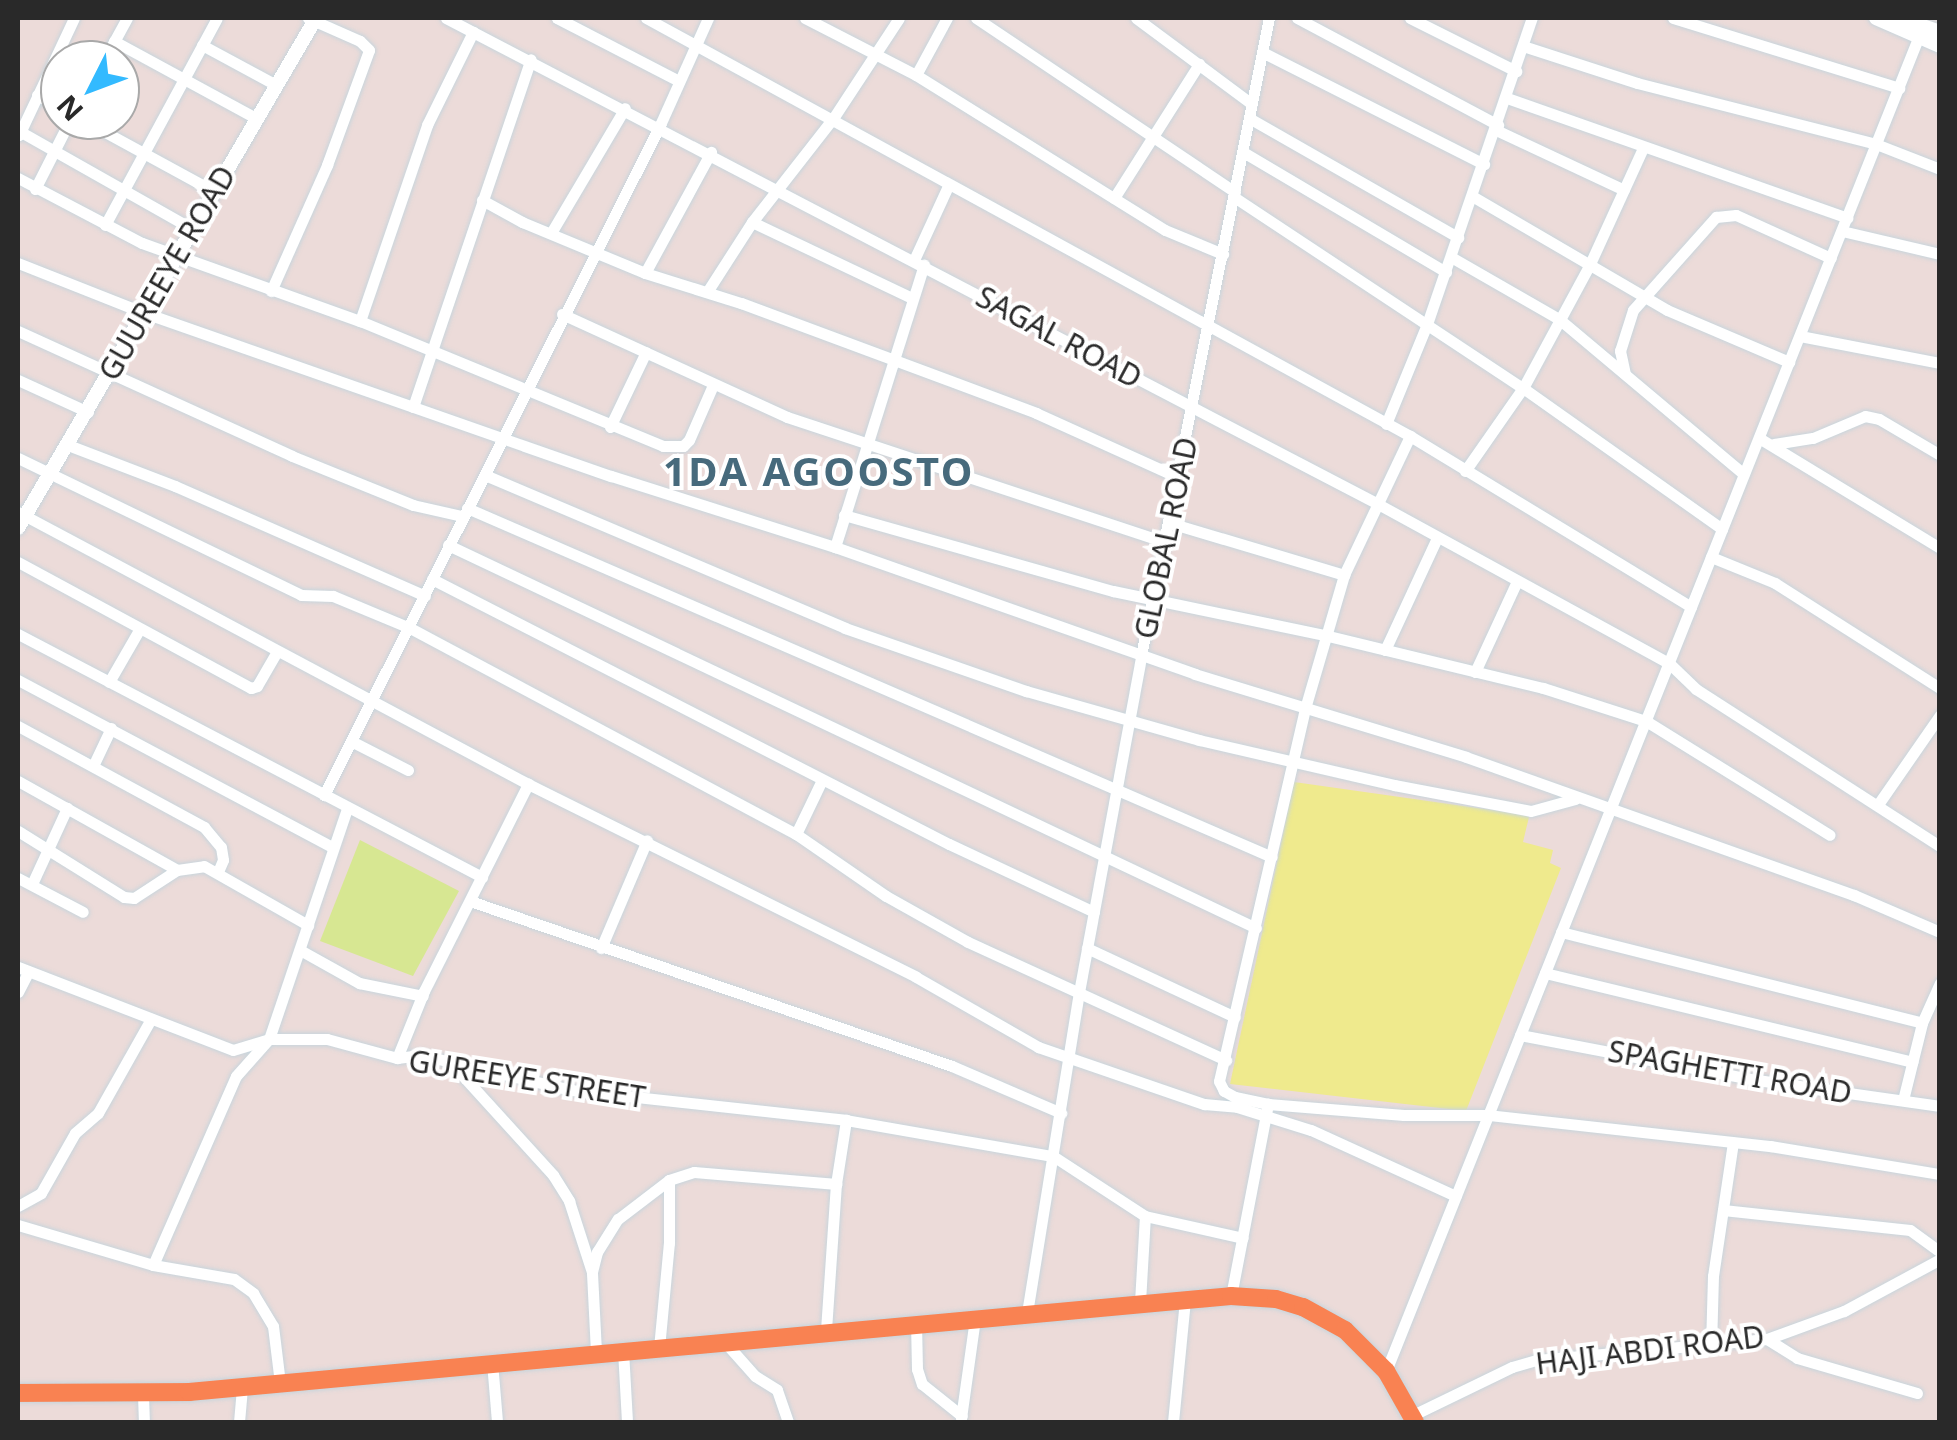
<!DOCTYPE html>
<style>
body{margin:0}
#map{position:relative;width:1957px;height:1440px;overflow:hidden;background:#ecdbd9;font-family:"Noto Sans",sans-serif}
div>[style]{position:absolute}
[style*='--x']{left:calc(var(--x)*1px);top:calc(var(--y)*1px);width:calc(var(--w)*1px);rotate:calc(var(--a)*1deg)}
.green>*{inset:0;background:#d7e792}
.pitch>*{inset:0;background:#efea8d}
.roads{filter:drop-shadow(0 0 2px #c8d5dc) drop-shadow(0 0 2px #c8d5dc)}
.minor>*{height:11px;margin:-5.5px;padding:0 5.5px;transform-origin:5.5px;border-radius:5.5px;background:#fff}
.tertiary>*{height:14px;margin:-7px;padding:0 7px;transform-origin:7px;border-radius:7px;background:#fff}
.primary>*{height:18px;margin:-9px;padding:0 9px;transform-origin:9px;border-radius:9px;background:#f98252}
span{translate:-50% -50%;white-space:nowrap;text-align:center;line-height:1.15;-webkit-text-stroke:8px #fff;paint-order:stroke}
.street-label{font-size:30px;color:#292929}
.district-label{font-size:40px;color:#476a7c;font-weight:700;letter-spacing:2.5px}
.frame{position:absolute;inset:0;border:20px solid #292929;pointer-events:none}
.north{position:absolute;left:40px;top:40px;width:100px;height:100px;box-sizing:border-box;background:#fff;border:2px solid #a9a9a9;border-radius:50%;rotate:228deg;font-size:28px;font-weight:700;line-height:40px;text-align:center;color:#292929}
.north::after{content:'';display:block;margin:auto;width:35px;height:45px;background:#33baff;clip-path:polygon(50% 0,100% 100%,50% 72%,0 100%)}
</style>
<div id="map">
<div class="green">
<div style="clip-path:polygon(360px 840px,459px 891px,413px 976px,320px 941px)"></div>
</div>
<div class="pitch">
<div style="clip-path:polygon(1294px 782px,1520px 814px,1529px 817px,1523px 842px,1553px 850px,1550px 863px,1561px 868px,1466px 1111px,1230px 1084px)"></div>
</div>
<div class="roads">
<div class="minor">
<div style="--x:446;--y:18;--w:1051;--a:27.54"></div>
<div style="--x:1378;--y:504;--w:332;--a:28.7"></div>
<div style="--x:1669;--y:663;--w:37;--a:44"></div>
<div style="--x:1696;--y:689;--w:290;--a:32.8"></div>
<div style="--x:557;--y:18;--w:137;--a:27.3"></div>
<div style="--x:646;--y:18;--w:871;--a:28.68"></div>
<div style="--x:1410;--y:436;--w:329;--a:31.3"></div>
<div style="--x:805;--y:18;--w:125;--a:27.2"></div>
<div style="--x:916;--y:75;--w:293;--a:31.9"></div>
<div style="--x:1165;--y:230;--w:63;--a:22.5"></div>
<div style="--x:976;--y:18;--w:312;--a:33.9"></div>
<div style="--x:1136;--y:18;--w:144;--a:36.6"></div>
<div style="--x:1297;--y:18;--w:228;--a:28"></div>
<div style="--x:1410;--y:18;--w:119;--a:26.6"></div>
<div style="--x:1673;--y:18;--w:237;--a:17.2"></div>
<div style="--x:114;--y:41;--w:162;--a:28.5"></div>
<div style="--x:202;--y:45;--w:84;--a:28.4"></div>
<div style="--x:1523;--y:46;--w:120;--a:18"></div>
<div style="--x:1637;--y:83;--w:247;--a:14.3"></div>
<div style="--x:1876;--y:144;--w:69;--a:21.3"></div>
<div style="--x:1262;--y:52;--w:249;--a:26.8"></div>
<div style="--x:104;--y:60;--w:48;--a:-61.3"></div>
<div style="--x:916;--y:75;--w:65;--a:-61.5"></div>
<div style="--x:37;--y:95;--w:26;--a:29"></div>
<div style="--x:1507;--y:98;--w:361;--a:19.4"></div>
<div style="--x:1249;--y:118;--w:241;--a:29.7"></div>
<div style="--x:83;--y:120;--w:148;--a:28.6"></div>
<div style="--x:1496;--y:130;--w:141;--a:25.1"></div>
<div style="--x:21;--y:132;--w:195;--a:29.5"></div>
<div style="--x:19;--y:135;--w:129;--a:-64.8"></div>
<div style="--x:1243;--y:152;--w:236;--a:30.6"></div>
<div style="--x:18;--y:178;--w:140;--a:27.7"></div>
<div style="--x:142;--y:243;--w:232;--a:19.7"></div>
<div style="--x:360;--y:321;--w:328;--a:22.4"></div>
<div style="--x:663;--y:446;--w:20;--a:0"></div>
<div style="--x:683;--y:446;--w:8;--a:-45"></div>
<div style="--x:689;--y:440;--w:60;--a:-66.4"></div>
<div style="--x:35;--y:189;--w:77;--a:-63.1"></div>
<div style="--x:1472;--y:196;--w:226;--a:30.3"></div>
<div style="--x:1667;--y:310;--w:133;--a:23.1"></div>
<div style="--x:1234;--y:197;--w:346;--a:33.5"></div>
<div style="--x:1523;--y:388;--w:244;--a:35.3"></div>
<div style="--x:1114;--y:198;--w:159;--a:-57.6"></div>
<div style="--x:482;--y:200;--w:46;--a:28.8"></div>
<div style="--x:522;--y:222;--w:133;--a:22.5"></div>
<div style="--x:645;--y:273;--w:101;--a:17.4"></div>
<div style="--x:741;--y:303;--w:315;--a:20.4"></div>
<div style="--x:1036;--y:413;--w:157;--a:24.4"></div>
<div style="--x:752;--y:222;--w:177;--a:25.4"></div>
<div style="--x:105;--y:225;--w:235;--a:-61.6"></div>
<div style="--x:1842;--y:231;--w:101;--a:13.2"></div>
<div style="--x:551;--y:233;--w:145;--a:-59.4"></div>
<div style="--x:1451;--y:257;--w:125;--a:29.9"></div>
<div style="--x:1559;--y:319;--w:241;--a:40"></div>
<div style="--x:914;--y:260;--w:81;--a:-65.3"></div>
<div style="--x:18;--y:263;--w:133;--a:21.6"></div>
<div style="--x:142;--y:312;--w:497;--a:19.3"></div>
<div style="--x:611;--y:476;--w:235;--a:17.6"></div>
<div style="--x:835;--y:547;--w:382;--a:19.4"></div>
<div style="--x:1195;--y:674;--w:283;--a:17"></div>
<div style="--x:1466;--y:757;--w:412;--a:19.6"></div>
<div style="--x:1854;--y:895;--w:94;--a:23.3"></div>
<div style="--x:645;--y:273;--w:138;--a:-61.4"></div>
<div style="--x:271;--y:291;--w:138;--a:-66"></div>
<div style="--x:327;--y:165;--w:122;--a:-69.9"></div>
<div style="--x:369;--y:50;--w:13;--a:-135"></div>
<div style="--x:360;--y:41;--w:57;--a:-156.1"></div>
<div style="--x:707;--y:292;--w:83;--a:-57.3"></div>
<div style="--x:752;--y:222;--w:133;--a:-52"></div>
<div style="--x:834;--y:117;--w:118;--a:-56.7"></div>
<div style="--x:562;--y:314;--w:247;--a:24.6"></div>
<div style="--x:787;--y:417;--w:400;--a:18.3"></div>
<div style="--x:360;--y:321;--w:207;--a:-71.1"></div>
<div style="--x:427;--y:125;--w:104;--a:-63.7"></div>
<div style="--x:18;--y:331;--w:301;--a:24.5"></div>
<div style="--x:292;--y:456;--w:131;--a:22"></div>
<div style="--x:413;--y:505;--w:50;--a:12.7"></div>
<div style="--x:1800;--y:336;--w:143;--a:10.9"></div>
<div style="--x:1625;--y:374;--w:24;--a:-102"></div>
<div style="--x:1620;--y:351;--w:43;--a:-72.4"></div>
<div style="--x:1633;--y:310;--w:125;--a:-48.3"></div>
<div style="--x:1716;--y:217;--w:20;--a:-6"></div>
<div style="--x:1736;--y:215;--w:104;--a:24.4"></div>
<div style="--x:18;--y:380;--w:77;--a:24.6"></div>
<div style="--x:413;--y:407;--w:367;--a:-71.3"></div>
<div style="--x:1386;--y:424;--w:108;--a:-67.7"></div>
<div style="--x:1427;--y:324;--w:324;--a:-71.1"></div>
<div style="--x:610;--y:427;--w:83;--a:-64.4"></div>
<div style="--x:1759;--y:438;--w:212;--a:31.3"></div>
<div style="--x:1774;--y:444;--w:39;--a:-9"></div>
<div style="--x:1813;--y:438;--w:56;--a:-22.9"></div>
<div style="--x:1865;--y:416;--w:14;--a:12"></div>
<div style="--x:1879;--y:419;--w:71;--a:30.5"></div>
<div style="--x:68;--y:445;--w:115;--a:21"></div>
<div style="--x:175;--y:486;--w:273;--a:23.7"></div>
<div style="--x:18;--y:458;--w:314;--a:25.8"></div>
<div style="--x:301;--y:595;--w:32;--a:2"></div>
<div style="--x:333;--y:596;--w:83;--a:22.6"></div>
<div style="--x:410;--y:628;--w:438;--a:28.1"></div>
<div style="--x:796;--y:834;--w:109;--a:34.6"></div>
<div style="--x:886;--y:896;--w:94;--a:29.3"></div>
<div style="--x:968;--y:942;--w:284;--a:24.6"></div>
<div style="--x:1465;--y:471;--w:101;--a:-55.1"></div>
<div style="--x:1523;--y:388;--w:139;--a:-61.6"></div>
<div style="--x:1589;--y:266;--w:130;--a:-65.4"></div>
<div style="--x:485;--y:475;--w:391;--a:23"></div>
<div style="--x:845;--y:628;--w:192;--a:19.2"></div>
<div style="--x:1026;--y:691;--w:180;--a:15.8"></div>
<div style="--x:1199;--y:740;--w:200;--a:13"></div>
<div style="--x:1394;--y:785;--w:139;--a:10.7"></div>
<div style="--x:1531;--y:811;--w:46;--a:-15.3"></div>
<div style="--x:467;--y:508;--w:877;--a:23.44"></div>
<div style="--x:18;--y:512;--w:578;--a:28.07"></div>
<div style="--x:528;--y:784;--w:433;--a:26.4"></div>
<div style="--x:916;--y:977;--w:141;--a:29.8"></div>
<div style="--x:1038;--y:1047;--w:176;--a:19"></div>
<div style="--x:1204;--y:1104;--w:33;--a:5"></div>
<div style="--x:1237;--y:1107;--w:77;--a:17.3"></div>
<div style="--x:1311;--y:1130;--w:159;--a:24.5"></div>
<div style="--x:844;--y:515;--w:280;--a:15.8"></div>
<div style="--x:1113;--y:591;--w:220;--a:11.8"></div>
<div style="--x:1328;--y:636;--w:221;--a:13.6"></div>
<div style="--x:1543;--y:688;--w:108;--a:17.8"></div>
<div style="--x:1646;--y:721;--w:216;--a:31.8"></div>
<div style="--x:1170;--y:523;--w:182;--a:16.6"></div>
<div style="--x:448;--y:545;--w:894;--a:25.36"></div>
<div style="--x:835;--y:547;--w:296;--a:-72.5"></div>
<div style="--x:1711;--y:557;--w:69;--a:22.1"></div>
<div style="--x:1775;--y:583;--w:196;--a:32.5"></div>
<div style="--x:18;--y:562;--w:265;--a:28.4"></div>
<div style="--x:251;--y:688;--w:6;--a:-18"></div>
<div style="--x:257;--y:686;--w:39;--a:-60"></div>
<div style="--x:432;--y:579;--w:581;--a:27.14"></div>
<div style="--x:949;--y:844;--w:160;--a:25.1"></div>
<div style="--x:18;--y:634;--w:524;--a:27.64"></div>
<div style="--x:1385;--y:650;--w:123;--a:-65.1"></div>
<div style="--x:1475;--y:672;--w:100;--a:-65.2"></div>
<div style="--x:18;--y:680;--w:356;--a:28"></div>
<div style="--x:109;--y:682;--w:60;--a:-60"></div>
<div style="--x:18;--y:726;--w:212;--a:28.5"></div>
<div style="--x:204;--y:827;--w:26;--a:50"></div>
<div style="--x:221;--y:847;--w:13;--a:81"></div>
<div style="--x:223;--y:860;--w:13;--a:113"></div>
<div style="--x:351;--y:741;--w:64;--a:27"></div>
<div style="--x:93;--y:766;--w:42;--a:-64.7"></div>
<div style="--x:18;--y:781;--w:182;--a:29.2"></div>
<div style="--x:324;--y:795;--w:750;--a:-63.37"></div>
<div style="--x:660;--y:125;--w:117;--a:-65.8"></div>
<div style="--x:1879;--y:803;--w:107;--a:-55.3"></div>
<div style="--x:18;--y:831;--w:125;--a:31.9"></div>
<div style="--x:124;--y:897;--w:10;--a:6"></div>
<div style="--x:134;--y:898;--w:51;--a:-33.1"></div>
<div style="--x:177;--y:870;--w:27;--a:-8"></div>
<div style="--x:204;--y:866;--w:120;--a:29.6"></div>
<div style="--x:796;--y:834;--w:60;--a:-64.3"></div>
<div style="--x:18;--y:878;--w:73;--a:27.6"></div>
<div style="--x:32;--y:884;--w:84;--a:-65.3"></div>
<div style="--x:470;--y:901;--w:509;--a:18.9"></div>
<div style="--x:952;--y:1066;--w:119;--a:23.3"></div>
<div style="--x:1561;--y:932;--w:372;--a:14.1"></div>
<div style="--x:601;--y:948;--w:117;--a:-66.9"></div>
<div style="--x:1087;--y:948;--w:163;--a:25"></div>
<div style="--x:300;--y:950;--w:68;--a:29.2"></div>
<div style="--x:359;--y:983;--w:65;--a:11.5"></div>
<div style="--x:18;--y:967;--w:230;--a:21.1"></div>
<div style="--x:233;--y:1050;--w:38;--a:-17"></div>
<div style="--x:269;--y:1039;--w:58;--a:0"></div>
<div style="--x:327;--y:1039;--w:73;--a:15.2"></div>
<div style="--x:397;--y:1058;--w:24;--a:-7"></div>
<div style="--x:421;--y:1055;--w:154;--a:13.1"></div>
<div style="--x:571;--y:1090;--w:277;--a:6.2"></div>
<div style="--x:846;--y:1120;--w:210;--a:9.9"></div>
<div style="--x:1053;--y:1156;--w:110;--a:33.1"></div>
<div style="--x:1145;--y:1216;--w:100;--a:12.7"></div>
<div style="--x:1545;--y:973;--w:378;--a:13.6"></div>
<div style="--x:18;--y:992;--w:22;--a:-63"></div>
<div style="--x:1520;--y:1035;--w:241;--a:10.8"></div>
<div style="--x:1757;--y:1080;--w:185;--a:8.1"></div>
<div style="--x:397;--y:1058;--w:72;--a:-68.1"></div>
<div style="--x:424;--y:991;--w:232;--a:-63.3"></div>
<div style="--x:453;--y:1065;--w:149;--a:47.7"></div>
<div style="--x:553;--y:1175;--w:31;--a:58"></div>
<div style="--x:569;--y:1201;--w:75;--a:72.1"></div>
<div style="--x:1903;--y:1100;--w:79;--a:-76.1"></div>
<div style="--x:1922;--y:1023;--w:44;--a:-65.8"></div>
<div style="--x:1268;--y:1104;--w:136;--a:4.6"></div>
<div style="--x:1404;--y:1115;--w:84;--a:0"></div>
<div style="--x:1488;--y:1115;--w:284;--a:6.3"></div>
<div style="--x:1770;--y:1146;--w:172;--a:9.4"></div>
<div style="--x:18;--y:1206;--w:26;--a:-29"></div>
<div style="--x:41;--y:1193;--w:69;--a:-60.5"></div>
<div style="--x:75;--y:1133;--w:30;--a:-41"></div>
<div style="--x:98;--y:1113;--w:108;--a:-60.6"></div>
<div style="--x:1723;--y:1210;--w:188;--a:6.1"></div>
<div style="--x:1910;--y:1230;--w:37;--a:36"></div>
<div style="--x:18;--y:1225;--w:141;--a:16.5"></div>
<div style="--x:153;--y:1265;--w:82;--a:9.8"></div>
<div style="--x:234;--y:1279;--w:24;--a:36"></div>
<div style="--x:253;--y:1293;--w:39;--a:59"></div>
<div style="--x:273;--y:1326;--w:57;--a:83"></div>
<div style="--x:153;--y:1265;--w:206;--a:-66.3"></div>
<div style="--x:236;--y:1076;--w:50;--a:-48.3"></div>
<div style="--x:269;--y:1039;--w:244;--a:-71.3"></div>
<div style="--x:1231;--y:1296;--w:196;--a:-79.1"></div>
<div style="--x:1268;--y:1104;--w:34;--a:-168"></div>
<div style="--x:1235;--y:1097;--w:13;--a:-151"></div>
<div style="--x:1224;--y:1091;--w:11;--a:-117"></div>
<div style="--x:1219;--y:1081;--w:386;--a:-77"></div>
<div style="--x:1306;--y:705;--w:135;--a:-73.7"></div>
<div style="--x:1344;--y:575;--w:154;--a:-64.6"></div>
<div style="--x:1140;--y:1302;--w:86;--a:-86.7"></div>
<div style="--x:1027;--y:1313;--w:325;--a:-80.8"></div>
<div style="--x:1079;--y:992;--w:342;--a:-79.5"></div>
<div style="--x:1141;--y:656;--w:651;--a:-78.66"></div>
<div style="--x:916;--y:1322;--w:47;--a:88.8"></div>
<div style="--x:917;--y:1369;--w:16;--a:72"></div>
<div style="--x:922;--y:1384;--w:51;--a:38.7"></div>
<div style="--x:826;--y:1330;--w:146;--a:-86.1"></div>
<div style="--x:836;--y:1184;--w:65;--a:-81.1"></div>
<div style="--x:1767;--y:1339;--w:36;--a:32"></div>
<div style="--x:1797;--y:1358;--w:125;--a:16.3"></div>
<div style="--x:723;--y:1340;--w:48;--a:48.4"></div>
<div style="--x:755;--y:1376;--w:26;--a:32"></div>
<div style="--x:777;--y:1390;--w:34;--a:71"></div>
<div style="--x:1711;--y:1347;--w:71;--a:-88.4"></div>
<div style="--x:1713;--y:1276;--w:135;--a:-81.5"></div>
<div style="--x:659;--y:1348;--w:105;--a:-84.6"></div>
<div style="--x:669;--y:1243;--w:63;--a:-90"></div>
<div style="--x:669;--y:1180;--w:26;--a:-18"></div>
<div style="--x:694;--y:1172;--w:143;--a:4.8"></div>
<div style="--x:623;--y:1350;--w:72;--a:86.8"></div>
<div style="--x:596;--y:1352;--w:80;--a:-92.9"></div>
<div style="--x:592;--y:1272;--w:21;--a:-76"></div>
<div style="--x:597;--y:1252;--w:39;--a:-58"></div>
<div style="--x:618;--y:1219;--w:64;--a:-37.4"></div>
<div style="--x:492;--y:1362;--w:60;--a:85.2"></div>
<div style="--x:1386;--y:1371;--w:1437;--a:-68.24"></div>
<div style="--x:143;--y:1395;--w:27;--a:88"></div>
<div style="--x:1413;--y:1415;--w:110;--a:-25.9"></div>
<div style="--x:1512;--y:1367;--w:26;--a:-16"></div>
<div style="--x:1537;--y:1360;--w:231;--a:-5.2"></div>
<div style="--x:1767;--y:1339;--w:82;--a:-20"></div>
<div style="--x:1844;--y:1311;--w:109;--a:-28.4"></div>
<div style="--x:961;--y:1418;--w:101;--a:-82"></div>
<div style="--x:239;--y:1422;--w:36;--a:-85"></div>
<div style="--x:1173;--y:1422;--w:124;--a:-84.4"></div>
</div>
<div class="tertiary">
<div style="--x:1876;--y:18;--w:70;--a:23.6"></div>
<div style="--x:1900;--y:18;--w:42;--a:19.3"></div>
<div style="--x:18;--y:528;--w:591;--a:-59.7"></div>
</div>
<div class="primary">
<div style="--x:18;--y:1393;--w:171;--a:-0.3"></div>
<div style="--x:189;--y:1392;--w:1046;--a:-5.26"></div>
<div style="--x:1231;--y:1296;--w:45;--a:3.8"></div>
<div style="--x:1276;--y:1299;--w:28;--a:17"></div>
<div style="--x:1303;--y:1307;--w:48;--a:28.7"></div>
<div style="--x:1345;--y:1330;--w:58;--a:45"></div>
<div style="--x:1386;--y:1371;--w:59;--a:60.4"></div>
</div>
</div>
<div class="street-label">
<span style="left:167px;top:273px;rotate:-60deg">GUUREEYE ROAD</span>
<span style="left:1059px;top:337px;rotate:28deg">SAGAL ROAD</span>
<span style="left:1166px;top:538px;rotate:-78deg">GLOBAL ROAD</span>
<span style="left:1730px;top:1072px;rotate:10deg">SPAGHETTI ROAD</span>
<span style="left:527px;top:1079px;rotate:9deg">GUREEYE STREET</span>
<span style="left:1650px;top:1350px;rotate:-7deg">HAJI ABDI ROAD</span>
</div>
<div class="district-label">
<span style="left:819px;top:471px">1DA AGOOSTO</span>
</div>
<div class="frame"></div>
<div class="north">N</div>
</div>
